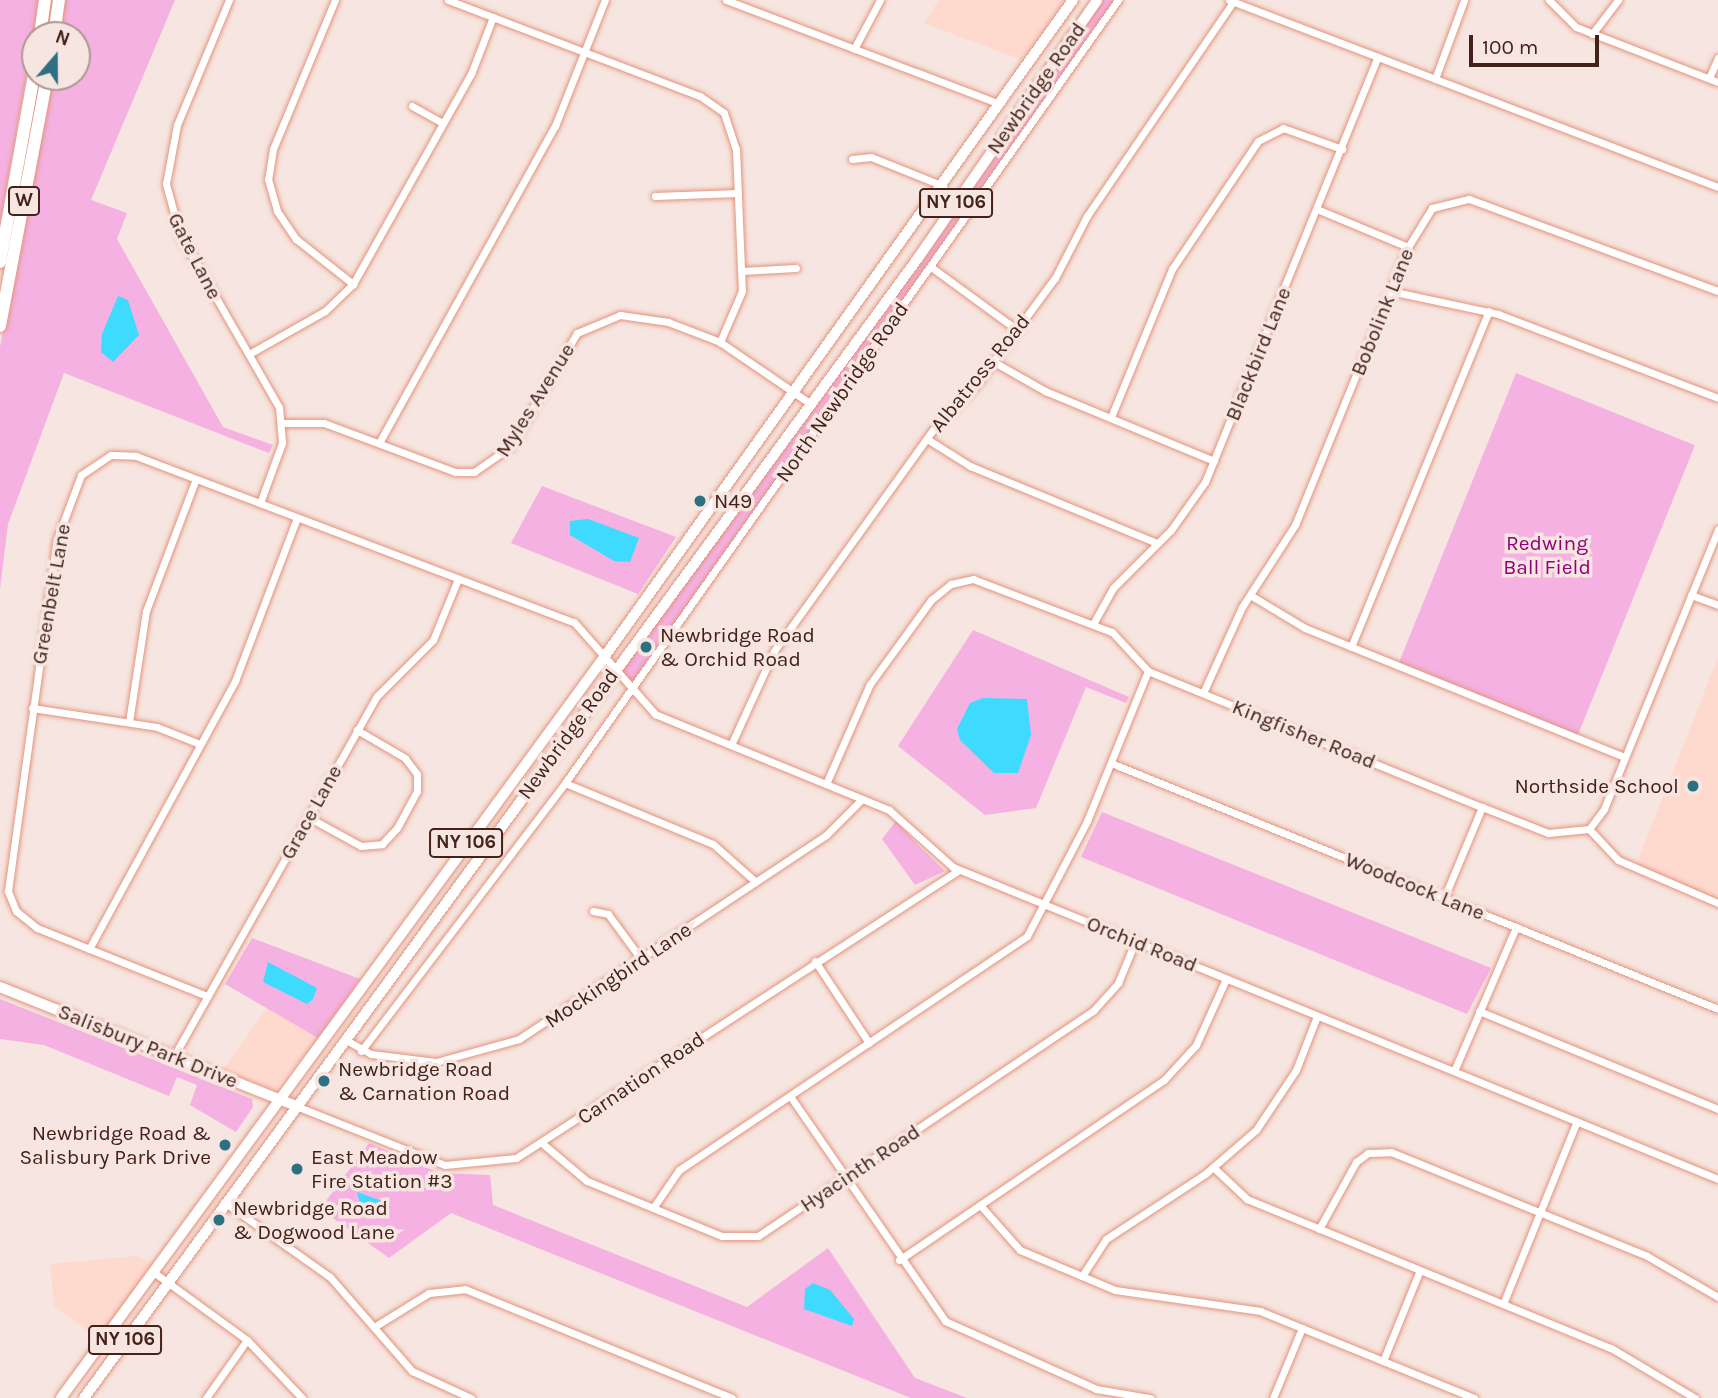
<!DOCTYPE html>
<style>
body{margin:0}
#map{position:relative;width:1718px;height:1398px;overflow:hidden;background:#f6e5e0;font-family:Karla,sans-serif}
div>[style]{position:absolute}
[style*='--x']{left:calc(var(--x)*1px);top:calc(var(--y)*1px);width:calc(var(--w)*1px);rotate:calc(var(--a)*1deg)}
.built>*{inset:0;background:#fed9ce}
.green>*{inset:0;background:#f4b1e1;transform-origin:0 0}
.water>*{inset:0;background:#3fdbff}
.roads{filter:drop-shadow(0 0 2px #e3947d) drop-shadow(0 0 2px #e3947d)}
.street>*{height:7px;margin:-3.5px;padding:0 3.5px;transform-origin:3.5px;border-radius:3.5px;background:#fff}
.secondary>*{height:10px;margin:-5px;padding:0 5px;transform-origin:5px;border-radius:5px;background:#fff}
.primary>*{height:10px;margin:-5px;padding:0 5px;transform-origin:5px;border-radius:5px;background:#fff}
.highway>*{height:12px;margin:-6px;padding:0 6px;transform-origin:6px;border-radius:6px;background:#fff}
.dots>*{width:19px;height:19px;translate:-50% -50%;box-sizing:border-box;border:4px solid #f6e5e0;border-radius:50%}
span{translate:-50% -50%;white-space:nowrap;text-align:center;line-height:1.15;-webkit-text-stroke:7px #f6e5e0;paint-order:stroke}
.shield-label span{padding:2px 5px;background:#f6e5e0;border:2px solid;border-radius:5px;-webkit-text-stroke-width:0}
.shield-label{font-size:19px;color:#422219;font-weight:700}
.street-label{font-size:21px;color:#422219}
.poi-label{font-size:21px;color:#422219}
.left{translate:0 -50%;text-align:left}
.right{translate:-100% -50%;text-align:right}
.park-label{font-size:21px;color:#92007b}
.north{position:absolute;left:21px;top:21px;width:70px;height:70px;box-sizing:border-box;background:#f6e5e0;border:2px solid #ae9790;border-radius:50%;rotate:20deg;font-size:19px;font-weight:700;line-height:28px;text-align:center;color:#422219}
.north::after{content:'';display:block;margin:auto;width:24px;height:32px;background:#2d7081;clip-path:polygon(50% 0,100% 100%,50% 72%,0 100%)}
.scale{position:absolute;left:1469px;top:35px;width:130px;height:32px;box-sizing:border-box;border:4px solid #422219;border-top:0;padding-left:9px;font-size:21px;line-height:24px;white-space:nowrap;color:#422219;-webkit-text-stroke:5px #f6e5e0;paint-order:stroke}
</style>
<div id="map">
<div class="built">
<div style="clip-path:polygon(939px 0,1065px 0,1021px 60px,924px 23px)"></div>
<div style="clip-path:polygon(1718px 657px,1718px 902px,1635px 868px)"></div>
<div style="clip-path:polygon(267px 1008px,318px 1038px,275px 1090px,223px 1070px)"></div>
<div style="clip-path:polygon(137px 1256px,153px 1265px,100px 1340px,54px 1306px,50px 1264px)"></div>
</div>
<div class="green">
<div style="clip-path:polygon(0 0,40px 0,0 224px)"></div>
<div style="clip-path:polygon(64px 0,175px 0,91px 200px,127px 213px,117px 239px,223px 427px,273px 445px,269px 453px,64px 373px,8px 524px,0 589px,0 347px,52px 77px,77px 77px,77px 35px,59px 35px)"></div>
<div style="clip-path:polygon(1099px 0,1115px 0,629px 688px,619px 670px)"></div>
<div style="left:1516px;top:373px;width:193px;height:315px;rotate:22deg"></div>
<div style="clip-path:polygon(542px 486px,676px 537px,638px 594px,511px 543px)"></div>
<div style="clip-path:polygon(973px 630px,1129px 697px,1126px 703px,1086px 687px,1036px 808px,985px 815px,898px 746px)"></div>
<div style="clip-path:polygon(1102px 812px,1304px 893px,1491px 968px,1467px 1014px,1081px 857px)"></div>
<div style="clip-path:polygon(896px 821px,918px 845px,945px 871px,915px 885px,882px 839px)"></div>
<div style="clip-path:polygon(252px 938px,360px 979px,318px 1038px,225px 984px)"></div>
<div style="clip-path:polygon(0 999px,252px 1099px,253px 1107px,236px 1132px,190px 1105px,197px 1085px,177px 1077px,169px 1096px,44px 1045px,0 1039px)"></div>
<div style="clip-path:polygon(369px 1143px,439px 1173px,490px 1175px,493px 1205px,747px 1307px,828px 1248px,915px 1378px,967px 1398px,911px 1398px,451px 1213px,389px 1258px,320px 1209px)"></div>
</div>
<div class="water">
<div style="clip-path:polygon(118px 296px,128px 300px,139px 335px,113px 362px,101px 352px,102px 334px)"></div>
<div style="clip-path:polygon(588px 519px,639px 538px,630px 562px,614px 561px,570px 535px,570px 521px)"></div>
<div style="clip-path:polygon(983px 698px,1027px 699px,1031px 735px,1018px 773px,994px 773px,960px 740px,957px 729px,970px 703px)"></div>
<div style="clip-path:polygon(268px 962px,317px 988px,313px 999px,307px 1004px,263px 982px)"></div>
<div style="clip-path:polygon(357px 1192px,382px 1201px,391px 1207px,380px 1216px,361px 1207px)"></div>
<div style="clip-path:polygon(813px 1283px,830px 1290px,854px 1319px,852px 1326px,804px 1309px,805px 1289px)"></div>
</div>
<div class="roads">
<div class="street">
<div style="--x:229;--y:0;--w:135;--a:112.6"></div>
<div style="--x:177;--y:125;--w:60;--a:100.6"></div>
<div style="--x:166;--y:184;--w:53;--a:74.6"></div>
<div style="--x:180;--y:235;--w:198;--a:60.1"></div>
<div style="--x:279;--y:407;--w:36;--a:85"></div>
<div style="--x:282;--y:443;--w:64;--a:110.1"></div>
<div style="--x:335;--y:0;--w:161;--a:112.6"></div>
<div style="--x:273;--y:149;--w:30;--a:99"></div>
<div style="--x:268;--y:179;--w:33;--a:74"></div>
<div style="--x:277;--y:211;--w:34;--a:56"></div>
<div style="--x:296;--y:239;--w:73;--a:38.3"></div>
<div style="--x:448;--y:0;--w:270;--a:20.9"></div>
<div style="--x:700;--y:96;--w:29;--a:35"></div>
<div style="--x:724;--y:113;--w:38;--a:72"></div>
<div style="--x:736;--y:149;--w:142;--a:87.6"></div>
<div style="--x:742;--y:291;--w:56;--a:113.3"></div>
<div style="--x:726;--y:0;--w:293;--a:20.8"></div>
<div style="--x:1229;--y:0;--w:524;--a:20.93"></div>
<div style="--x:1549;--y:0;--w:38;--a:45"></div>
<div style="--x:1576;--y:27;--w:152;--a:21.2"></div>
<div style="--x:1592;--y:34;--w:43;--a:-52.6"></div>
<div style="--x:854;--y:49;--w:55;--a:-62"></div>
<div style="--x:1709;--y:78;--w:22;--a:-66"></div>
<div style="--x:1435;--y:79;--w:84;--a:-69.8"></div>
<div style="--x:412;--y:106;--w:35;--a:29"></div>
<div style="--x:852;--y:159;--w:19;--a:-6"></div>
<div style="--x:871;--y:157;--w:78;--a:21.9"></div>
<div style="--x:655;--y:196;--w:83;--a:-2.1"></div>
<div style="--x:1317;--y:209;--w:99;--a:22.7"></div>
<div style="--x:931;--y:267;--w:107;--a:36.2"></div>
<div style="--x:741;--y:271;--w:55;--a:-3.1"></div>
<div style="--x:1390;--y:291;--w:110;--a:12"></div>
<div style="--x:1498;--y:314;--w:235;--a:20.9"></div>
<div style="--x:249;--y:354;--w:87;--a:-29.5"></div>
<div style="--x:325;--y:311;--w:39;--a:-44"></div>
<div style="--x:353;--y:284;--w:241;--a:-60.7"></div>
<div style="--x:471;--y:74;--w:61;--a:-68.9"></div>
<div style="--x:994;--y:362;--w:59;--a:29.6"></div>
<div style="--x:1045;--y:391;--w:183;--a:22.5"></div>
<div style="--x:1111;--y:417;--w:160;--a:-67.6"></div>
<div style="--x:1172;--y:269;--w:154;--a:-56.1"></div>
<div style="--x:1258;--y:141;--w:28;--a:-27"></div>
<div style="--x:1283;--y:128;--w:63;--a:19.6"></div>
<div style="--x:283;--y:423;--w:41;--a:0"></div>
<div style="--x:324;--y:423;--w:140;--a:20.5"></div>
<div style="--x:455;--y:472;--w:19;--a:0"></div>
<div style="--x:474;--y:472;--w:44;--a:-34.8"></div>
<div style="--x:510;--y:447;--w:132;--a:-59.6"></div>
<div style="--x:577;--y:333;--w:47;--a:-22.7"></div>
<div style="--x:620;--y:315;--w:49;--a:8.3"></div>
<div style="--x:668;--y:322;--w:56;--a:21"></div>
<div style="--x:720;--y:342;--w:110;--a:34.3"></div>
<div style="--x:927;--y:439;--w:51;--a:32.1"></div>
<div style="--x:970;--y:466;--w:202;--a:22.4"></div>
<div style="--x:379;--y:443;--w:363;--a:-61"></div>
<div style="--x:555;--y:126;--w:136;--a:-68.4"></div>
<div style="--x:1250;--y:595;--w:64;--a:31"></div>
<div style="--x:1305;--y:628;--w:345;--a:22"></div>
<div style="--x:1691;--y:595;--w:29;--a:20"></div>
<div style="--x:1093;--y:624;--w:41;--a:-60.9"></div>
<div style="--x:1113;--y:588;--w:82;--a:-45"></div>
<div style="--x:1171;--y:530;--w:59;--a:-54.7"></div>
<div style="--x:1205;--y:482;--w:459;--a:-67.9"></div>
<div style="--x:1351;--y:647;--w:363;--a:-67.7"></div>
<div style="--x:1203;--y:693;--w:94;--a:-65.6"></div>
<div style="--x:1242;--y:607;--w:98;--a:-57.1"></div>
<div style="--x:1295;--y:525;--w:300;--a:-67.9"></div>
<div style="--x:1408;--y:247;--w:46;--a:-58.4"></div>
<div style="--x:1432;--y:208;--w:38;--a:-14"></div>
<div style="--x:1469;--y:199;--w:265;--a:20.3"></div>
<div style="--x:32;--y:708;--w:126;--a:8.6"></div>
<div style="--x:157;--y:727;--w:46;--a:21.6"></div>
<div style="--x:129;--y:722;--w:112;--a:-81.3"></div>
<div style="--x:146;--y:611;--w:141;--a:-69.3"></div>
<div style="--x:731;--y:745;--w:103;--a:-65.4"></div>
<div style="--x:774;--y:651;--w:272;--a:-54.3"></div>
<div style="--x:933;--y:430;--w:62;--a:-46.3"></div>
<div style="--x:976;--y:385;--w:133;--a:-53.6"></div>
<div style="--x:1055;--y:278;--w:70;--a:-62.7"></div>
<div style="--x:1087;--y:216;--w:259;--a:-55.7"></div>
<div style="--x:1111;--y:763;--w:655;--a:22.06"></div>
<div style="--x:565;--y:783;--w:160;--a:22.4"></div>
<div style="--x:713;--y:844;--w:57;--a:41.5"></div>
<div style="--x:826;--y:784;--w:109;--a:-66.3"></div>
<div style="--x:870;--y:684;--w:104;--a:-54"></div>
<div style="--x:931;--y:600;--w:26;--a:-39"></div>
<div style="--x:951;--y:584;--w:23;--a:-13"></div>
<div style="--x:973;--y:579;--w:149;--a:20.9"></div>
<div style="--x:1112;--y:632;--w:53;--a:47.3"></div>
<div style="--x:1148;--y:671;--w:361;--a:22.2"></div>
<div style="--x:1482;--y:807;--w:71;--a:21.5"></div>
<div style="--x:1548;--y:833;--w:41;--a:-5.6"></div>
<div style="--x:1589;--y:829;--w:25;--a:-53"></div>
<div style="--x:1604;--y:809;--w:302;--a:-67.8"></div>
<div style="--x:308;--y:817;--w:60;--a:28.7"></div>
<div style="--x:361;--y:846;--w:21;--a:-5"></div>
<div style="--x:382;--y:844;--w:22;--a:-47"></div>
<div style="--x:397;--y:828;--w:42;--a:-61.6"></div>
<div style="--x:417;--y:791;--w:17;--a:-90"></div>
<div style="--x:417;--y:774;--w:20;--a:-127"></div>
<div style="--x:405;--y:758;--w:56;--a:-149.7"></div>
<div style="--x:1589;--y:829;--w:42;--a:46.9"></div>
<div style="--x:1618;--y:860;--w:109;--a:23.3"></div>
<div style="--x:1444;--y:898;--w:99;--a:-67.3"></div>
<div style="--x:593;--y:911;--w:15;--a:11"></div>
<div style="--x:608;--y:914;--w:56;--a:53.7"></div>
<div style="--x:89;--y:949;--w:305;--a:-61.4"></div>
<div style="--x:235;--y:681;--w:174;--a:-69.2"></div>
<div style="--x:815;--y:961;--w:98;--a:56.6"></div>
<div style="--x:207;--y:996;--w:183;--a:-158.2"></div>
<div style="--x:37;--y:928;--w:27;--a:-141"></div>
<div style="--x:16;--y:911;--w:22;--a:-112"></div>
<div style="--x:8;--y:891;--w:355;--a:-82.1"></div>
<div style="--x:57;--y:539;--w:68;--a:-69.4"></div>
<div style="--x:81;--y:475;--w:36;--a:-34"></div>
<div style="--x:111;--y:455;--w:25;--a:2"></div>
<div style="--x:136;--y:456;--w:468;--a:20.8"></div>
<div style="--x:574;--y:622;--w:123;--a:48.6"></div>
<div style="--x:655;--y:714;--w:253;--a:22.3"></div>
<div style="--x:889;--y:810;--w:86;--a:41.7"></div>
<div style="--x:953;--y:867;--w:826;--a:22.19"></div>
<div style="--x:1479;--y:1011;--w:258;--a:22.3"></div>
<div style="--x:344;--y:1039;--w:31;--a:29"></div>
<div style="--x:371;--y:1054;--w:65;--a:7"></div>
<div style="--x:436;--y:1062;--w:86;--a:-15.5"></div>
<div style="--x:519;--y:1039;--w:369;--a:-33.6"></div>
<div style="--x:826;--y:835;--w:51;--a:-45"></div>
<div style="--x:361;--y:1051;--w:337;--a:-52.7"></div>
<div style="--x:565;--y:783;--w:959;--a:-54.77"></div>
<div style="--x:174;--y:1056;--w:413;--a:-60.6"></div>
<div style="--x:377;--y:696;--w:79;--a:-45"></div>
<div style="--x:433;--y:640;--w:66;--a:-67.7"></div>
<div style="--x:1454;--y:1071;--w:157;--a:-66.7"></div>
<div style="--x:790;--y:1096;--w:273;--a:55.4"></div>
<div style="--x:945;--y:1321;--w:166;--a:24.2"></div>
<div style="--x:1096;--y:1389;--w:55;--a:9.5"></div>
<div style="--x:296;--y:1106;--w:160;--a:21.6"></div>
<div style="--x:445;--y:1165;--w:71;--a:-5.6"></div>
<div style="--x:516;--y:1158;--w:528;--a:-33.03"></div>
<div style="--x:543;--y:1144;--w:57;--a:40.1"></div>
<div style="--x:587;--y:1181;--w:146;--a:22.2"></div>
<div style="--x:722;--y:1236;--w:36;--a:0"></div>
<div style="--x:758;--y:1236;--w:404;--a:-33.9"></div>
<div style="--x:1093;--y:1011;--w:38;--a:-48"></div>
<div style="--x:1118;--y:983;--w:44;--a:-67.5"></div>
<div style="--x:1213;--y:1167;--w:47;--a:43.3"></div>
<div style="--x:1247;--y:1199;--w:393;--a:22.3"></div>
<div style="--x:1611;--y:1348;--w:98;--a:30.8"></div>
<div style="--x:224;--y:1202;--w:130;--a:35.3"></div>
<div style="--x:330;--y:1277;--w:125;--a:48.9"></div>
<div style="--x:412;--y:1371;--w:65;--a:24.6"></div>
<div style="--x:980;--y:1205;--w:60;--a:48.4"></div>
<div style="--x:1020;--y:1250;--w:103;--a:22.8"></div>
<div style="--x:1115;--y:1290;--w:147;--a:8.2"></div>
<div style="--x:1260;--y:1311;--w:231;--a:22.1"></div>
<div style="--x:653;--y:1208;--w:46;--a:-55.6"></div>
<div style="--x:679;--y:1170;--w:419;--a:-33.9"></div>
<div style="--x:1027;--y:936;--w:130;--a:-62.4"></div>
<div style="--x:1087;--y:821;--w:162;--a:-67.9"></div>
<div style="--x:1319;--y:1229;--w:77;--a:-61.1"></div>
<div style="--x:1356;--y:1162;--w:15;--a:-37"></div>
<div style="--x:1368;--y:1153;--w:23;--a:-2"></div>
<div style="--x:1391;--y:1152;--w:276;--a:22.1"></div>
<div style="--x:1647;--y:1256;--w:82;--a:30"></div>
<div style="--x:899;--y:1260;--w:320;--a:-34.2"></div>
<div style="--x:1164;--y:1080;--w:47;--a:-47.6"></div>
<div style="--x:1196;--y:1045;--w:72;--a:-65.6"></div>
<div style="--x:152;--y:1271;--w:117;--a:36"></div>
<div style="--x:247;--y:1340;--w:80;--a:46.5"></div>
<div style="--x:1082;--y:1276;--w:44;--a:-57"></div>
<div style="--x:1106;--y:1239;--w:118;--a:-33.3"></div>
<div style="--x:1205;--y:1174;--w:67;--a:-40.8"></div>
<div style="--x:1256;--y:1130;--w:72;--a:-56.3"></div>
<div style="--x:1296;--y:1070;--w:58;--a:-68.7"></div>
<div style="--x:1503;--y:1304;--w:197;--a:-68"></div>
<div style="--x:374;--y:1327;--w:65;--a:-31.7"></div>
<div style="--x:429;--y:1293;--w:36;--a:-6"></div>
<div style="--x:465;--y:1289;--w:288;--a:22.2"></div>
<div style="--x:1383;--y:1361;--w:98;--a:-67.9"></div>
<div style="--x:206;--y:1398;--w:71;--a:-54.7"></div>
<div style="--x:1273;--y:1398;--w:76;--a:-67.5"></div>
</div>
<div class="secondary">
<div style="--x:0;--y:987;--w:319;--a:21.9"></div>
</div>
<div class="primary">
<div style="--x:61;--y:1398;--w:920;--a:-53.75"></div>
<div style="--x:605;--y:656;--w:806;--a:-54.5"></div>
<div style="--x:84;--y:1398;--w:1412;--a:-53.81"></div>
<div style="--x:918;--y:258;--w:314;--a:-55.2"></div>
</div>
<div class="highway">
<div style="--x:40;--y:35;--w:35;--a:-82"></div>
<div style="--x:54;--y:35;--w:35;--a:-82"></div>
<div style="--x:0;--y:262;--w:195;--a:-79.7"></div>
<div style="--x:0;--y:326;--w:253;--a:-79.3"></div>
</div>
</div>
<div class="dots">
<div style="left:700px;top:501px;background:#2d7081"></div>
<div style="left:646px;top:647px;background:#2d7081"></div>
<div style="left:1693px;top:786px;background:#2d7081"></div>
<div style="left:324px;top:1081px;background:#2d7081"></div>
<div style="left:225px;top:1145px;background:#2d7081"></div>
<div style="left:297px;top:1169px;background:#2d7081"></div>
<div style="left:219px;top:1220px;background:#2d7081"></div>
</div>
<div class="shield-label">
<span style="left:24px;top:201px">W</span>
<span style="left:956px;top:203px">NY 106</span>
<span style="left:466px;top:843px">NY 106</span>
<span style="left:125px;top:1340px">NY 106</span>
</div>
<div class="street-label">
<span style="left:1036px;top:88px;rotate:-55deg">Newbridge Road</span>
<span style="left:195px;top:256px;rotate:63deg">Gate Lane</span>
<span style="left:1382px;top:312px;rotate:-68deg">Bobolink Lane</span>
<span style="left:1258px;top:354px;rotate:-68deg">Blackbird Lane</span>
<span style="left:980px;top:373px;rotate:-51deg">Albatross Road</span>
<span style="left:842px;top:392px;rotate:-55deg">North Newbridge Road</span>
<span style="left:535px;top:400px;rotate:-58deg">Myles Avenue</span>
<span style="left:51px;top:594px;rotate:-80deg">Greenbelt Lane</span>
<span style="left:568px;top:734px;rotate:-54deg">Newbridge Road</span>
<span style="left:1304px;top:734px;rotate:22deg">Kingfisher Road</span>
<span style="left:311px;top:812px;rotate:-61deg">Grace Lane</span>
<span style="left:1415px;top:886px;rotate:22deg">Woodcock Lane</span>
<span style="left:1142px;top:944px;rotate:22deg">Orchid Road</span>
<span style="left:618px;top:975px;rotate:-34deg">Mockingbird Lane</span>
<span style="left:148px;top:1046px;rotate:22deg">Salisbury Park Drive</span>
<span style="left:641px;top:1078px;rotate:-34deg">Carnation Road</span>
<span style="left:860px;top:1168px;rotate:-34deg">Hyacinth Road</span>
</div>
<div class="poi-label">
<span class="left" style="left:714px;top:501px">N49</span>
<span class="left" style="left:660px;top:647px">Newbridge Road<br>&amp; Orchid Road</span>
<span class="right" style="left:1679px;top:786px">Northside School</span>
<span class="left" style="left:338px;top:1081px">Newbridge Road<br>&amp; Carnation Road</span>
<span class="right" style="left:211px;top:1145px">Newbridge Road &amp;<br>Salisbury Park Drive</span>
<span class="left" style="left:311px;top:1169px">East Meadow<br>Fire Station #3</span>
<span class="left" style="left:233px;top:1220px">Newbridge Road<br>&amp; Dogwood Lane</span>
</div>
<div class="park-label">
<span style="left:1547px;top:555px">Redwing<br>Ball Field</span>
</div>
<div class="north">N</div>
<div class="scale">100 m</div>
</div>
